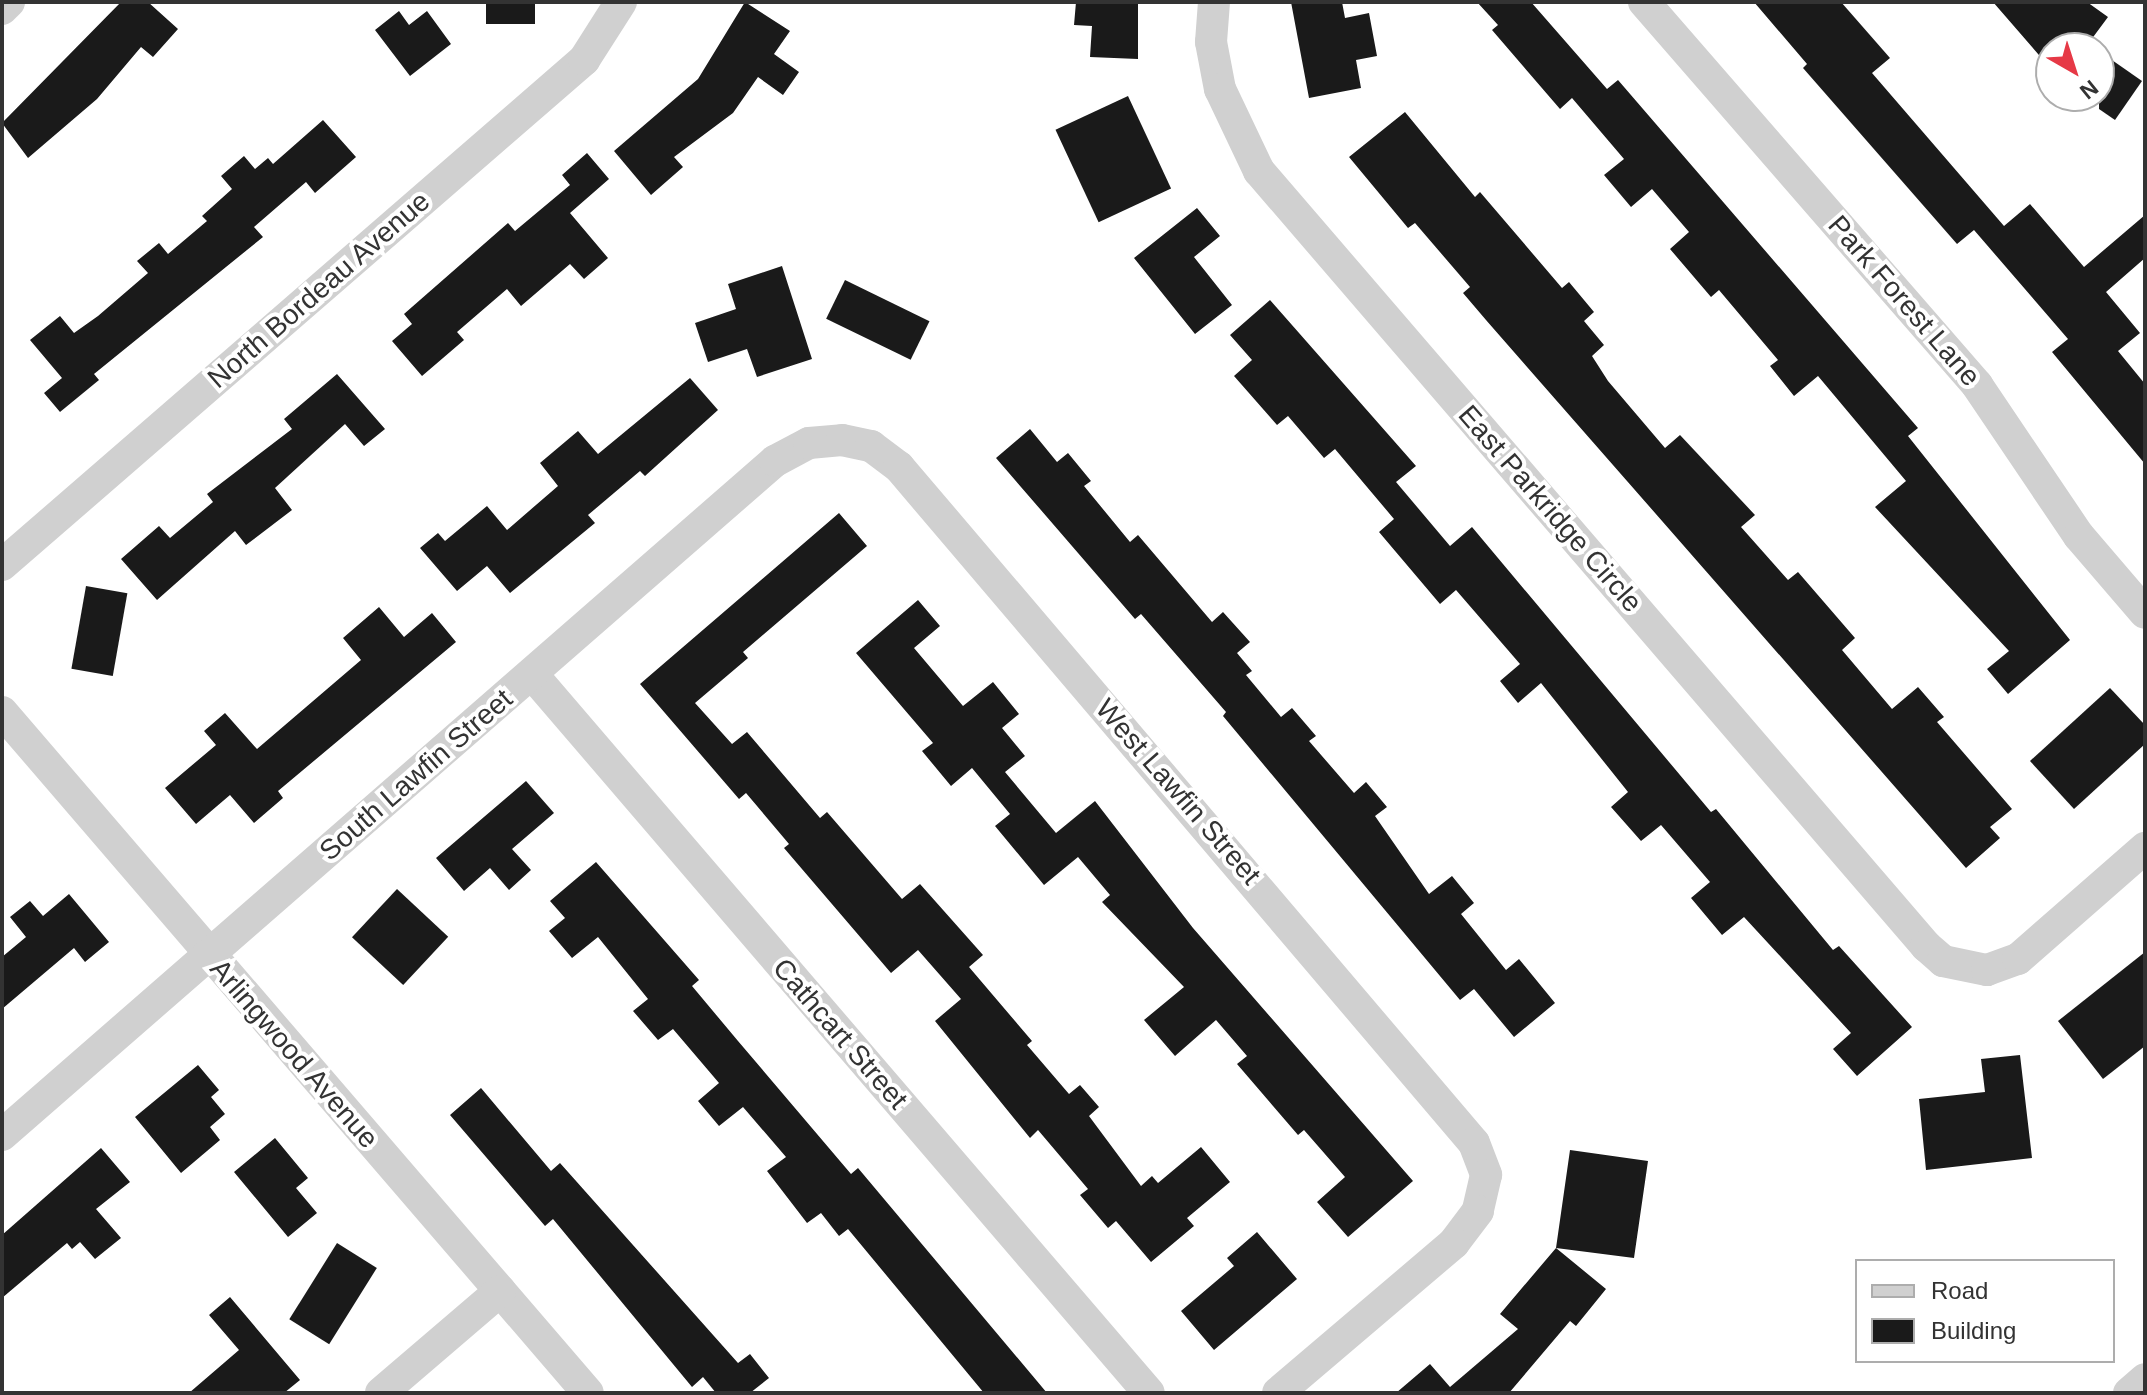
<!DOCTYPE html>
<style>
body{margin:0}
#map{position:relative;width:2147px;height:1395px;overflow:hidden;background:#fff;font-family:Helvetica,sans-serif}
div>[style]{position:absolute}
[style*='--x']{left:calc(var(--x)*1px);top:calc(var(--y)*1px);width:calc(var(--w)*1px);rotate:calc(var(--a)*1deg)}
.building>*{inset:0;background:#1a1a1a;transform-origin:0 0}
.street>*{height:32px;margin:-16px;padding:0 16px;transform-origin:16px;border-radius:16px;background:#d0d0d0}
span{translate:-50% -50%;white-space:nowrap;text-align:center;line-height:1.15;-webkit-text-stroke:8px #fff;paint-order:stroke}
.street-label{font-size:28px;color:#333}
.frame{position:absolute;inset:0;border:4px solid #333;pointer-events:none}
.legend{position:absolute;left:1855px;top:1259px;width:260px;height:104px;box-sizing:border-box;background:#fff;border:2px solid #adadad;margin:0;padding:10px 14px;list-style:none;font-size:24px;color:#333}
.legend li{display:flex;align-items:center;gap:16px;height:40px}
.legend b{width:40px;border:2px solid #adadad}
.north{position:absolute;left:2035px;top:32px;width:80px;height:80px;box-sizing:border-box;background:#fff;border:2px solid #adadad;border-radius:50%;rotate:141deg;font-size:22px;font-weight:700;line-height:32px;text-align:center;color:#333}
.north::after{content:'';display:block;margin:auto;width:28px;height:36px;background:#e63946;clip-path:polygon(50% 0,100% 100%,50% 72%,0 100%)}
</style>
<div id="map">
<div class="building">
<div style="clip-path:polygon(121px 2px,148px 2px,178px 29px,153px 57px,141px 47px,97px 99px,28px 158px,2px 123px)"></div>
<div style="left:486px;top:2px;width:49px;height:22px"></div>
<div style="clip-path:polygon(745px 2px,790px 31px,774px 54px,799px 72px,783px 95px,758px 77px,733px 113px,674px 157px,683px 167px,651px 195px,614px 151px,698px 79px)"></div>
<div style="clip-path:polygon(1076px 2px,1138px 2px,1138px 59px,1090px 57px,1092px 26px,1074px 25px)"></div>
<div style="clip-path:polygon(1291px 2px,1342px 2px,1345px 18px,1369px 13px,1377px 56px,1356px 60px,1361px 88px,1309px 98px)"></div>
<div style="clip-path:polygon(1477px 2px,1531px 2px,1607px 89px,1618px 80px,1918px 428px,1908px 436px,2070px 640px,2008px 694px,1987px 669px,2009px 651px,1875px 507px,1906px 481px,1818px 376px,1794px 396px,1770px 366px,1778px 360px,1719px 290px,1711px 297px,1670px 249px,1689px 232px,1652px 189px,1631px 207px,1604px 175px,1624px 159px,1572px 98px,1560px 109px,1492px 30px,1498px 25px)"></div>
<div style="clip-path:polygon(1754px 2px,1841px 2px,1890px 58px,1872px 73px,2004px 226px,2030px 204px,2084px 267px,2145px 215px,2145px 258px,2106px 292px,2140px 333px,2118px 351px,2145px 384px,2145px 464px,2052px 352px,2068px 339px,1974px 230px,1957px 244px,1803px 68px,1807px 64px)"></div>
<div style="clip-path:polygon(1993px 2px,2087px 2px,2108px 17px,2085px 48px,2051px 48px,2051px 69px)"></div>
<div style="clip-path:polygon(399px 11px,409px 25px,427px 11px,451px 44px,410px 76px,375px 30px)"></div>
<div style="clip-path:polygon(2099px 51px,2142px 81px,2115px 120px,2099px 109px)"></div>
<div style="left:1128px;top:96px;width:102px;height:80px;rotate:65deg"></div>
<div style="clip-path:polygon(1405px 112px,1475px 197px,1480px 192px,1562px 288px,1569px 282px,1594px 312px,1584px 321px,1604px 345px,1592px 356px,1608px 381px,1665px 448px,1680px 435px,1755px 515px,1741px 527px,1788px 580px,1798px 572px,1855px 638px,1842px 650px,1892px 709px,1918px 687px,1944px 717px,1937px 722px,2012px 809px,1990px 827px,2000px 838px,1966px 868px,1486px 320px,1463px 293px,1470px 287px,1415px 223px,1408px 228px,1349px 157px)"></div>
<div style="clip-path:polygon(323px 120px,356px 157px,315px 193px,306px 182px,254px 227px,263px 237px,94px 374px,99px 380px,60px 412px,44px 393px,62px 378px,30px 340px,60px 316px,74px 333px,98px 316px,148px 273px,137px 261px,159px 243px,168px 254px,207px 221px,202px 216px,232px 189px,221px 176px,244px 156px,255px 169px,268px 158px,273px 164px)"></div>
<div style="clip-path:polygon(587px 153px,609px 179px,570px 213px,608px 258px,584px 279px,570px 264px,521px 306px,507px 289px,457px 332px,464px 340px,422px 376px,392px 341px,412px 324px,404px 314px,508px 223px,515px 231px,570px 185px,562px 175px)"></div>
<div style="clip-path:polygon(1197px 208px,1220px 236px,1194px 257px,1232px 305px,1195px 334px,1134px 258px)"></div>
<div style="clip-path:polygon(782px 266px,812px 359px,757px 377px,747px 349px,708px 362px,695px 323px,736px 309px,728px 284px)"></div>
<div style="left:845px;top:280px;width:94px;height:43px;rotate:26deg"></div>
<div style="clip-path:polygon(1270px 300px,1416px 466px,1396px 482px,1450px 546px,1472px 527px,1711px 812px,1716px 809px,1833px 950px,1839px 946px,1912px 1027px,1857px 1076px,1833px 1049px,1851px 1033px,1744px 917px,1722px 935px,1691px 898px,1710px 882px,1661px 825px,1641px 841px,1611px 807px,1628px 792px,1541px 683px,1518px 703px,1500px 681px,1520px 664px,1456px 590px,1440px 604px,1379px 532px,1394px 519px,1335px 449px,1324px 458px,1288px 416px,1277px 425px,1234px 376px,1252px 360px,1230px 335px)"></div>
<div style="clip-path:polygon(337px 374px,385px 429px,364px 446px,345px 424px,275px 488px,292px 510px,246px 545px,235px 531px,157px 600px,121px 559px,159px 526px,170px 538px,213px 502px,207px 494px,292px 429px,284px 419px)"></div>
<div style="clip-path:polygon(690px 378px,718px 410px,645px 476px,640px 471px,588px 515px,595px 523px,510px 593px,487px 566px,457px 591px,420px 548px,438px 533px,445px 541px,487px 506px,507px 530px,558px 486px,540px 463px,578px 431px,598px 454px)"></div>
<div style="clip-path:polygon(1030px 429px,1057px 462px,1068px 453px,1091px 481px,1084px 486px,1130px 542px,1138px 535px,1212px 622px,1223px 612px,1250px 642px,1237px 653px,1252px 671px,1246px 675px,1281px 717px,1292px 708px,1316px 736px,1309px 741px,1354px 793px,1366px 782px,1387px 807px,1375px 816px,1429px 894px,1452px 876px,1474px 903px,1461px 914px,1506px 970px,1519px 959px,1555px 1003px,1514px 1037px,1474px 989px,1460px 1000px,1223px 716px,1226px 712px,1141px 614px,1135px 619px,996px 458px)"></div>
<div style="clip-path:polygon(839px 513px,867px 546px,743px 652px,748px 658px,695px 703px,732px 744px,747px 732px,820px 818px,827px 812px,902px 899px,920px 884px,983px 955px,969px 967px,1032px 1041px,1027px 1045px,1069px 1094px,1080px 1085px,1099px 1107px,1089px 1116px,1141px 1186px,1152px 1176px,1158px 1183px,1201px 1147px,1230px 1182px,1187px 1218px,1194px 1226px,1151px 1262px,1116px 1221px,1108px 1228px,1080px 1195px,1088px 1189px,1038px 1130px,1030px 1138px,935px 1021px,961px 999px,918px 950px,891px 973px,784px 848px,789px 844px,746px 793px,739px 799px,640px 684px)"></div>
<div style="left:86px;top:586px;width:42px;height:84px;rotate:10deg"></div>
<div style="clip-path:polygon(918px 600px,940px 626px,914px 648px,963px 706px,993px 682px,1019px 714px,1002px 728px,1025px 756px,1005px 772px,1056px 833px,1095px 801px,1193px 928px,1413px 1181px,1348px 1237px,1317px 1202px,1345px 1177px,1304px 1130px,1298px 1135px,1237px 1064px,1247px 1056px,1216px 1020px,1175px 1056px,1144px 1020px,1184px 987px,1102px 902px,1110px 895px,1078px 857px,1044px 885px,995px 826px,1010px 814px,972px 768px,951px 786px,922px 751px,933px 743px,856px 653px)"></div>
<div style="clip-path:polygon(379px 607px,404px 637px,432px 613px,456px 642px,278px 791px,283px 798px,254px 823px,230px 795px,196px 824px,165px 788px,216px 745px,204px 731px,225px 713px,257px 749px,361px 660px,343px 638px)"></div>
<div style="clip-path:polygon(2110px 688px,2145px 725px,2145px 744px,2074px 809px,2030px 761px)"></div>
<div style="clip-path:polygon(526px 781px,554px 813px,512px 849px,531px 870px,509px 890px,490px 868px,464px 891px,436px 858px)"></div>
<div style="clip-path:polygon(596px 862px,699px 980px,692px 986px,738px 1041px,851px 1174px,858px 1168px,1047px 1393px,984px 1393px,848px 1229px,839px 1236px,821px 1213px,807px 1223px,767px 1171px,786px 1157px,743px 1107px,719px 1126px,698px 1101px,719px 1083px,673px 1029px,658px 1040px,633px 1011px,648px 999px,598px 937px,572px 958px,549px 931px,565px 918px,550px 901px)"></div>
<div style="left:397px;top:889px;width:70px;height:66px;rotate:43deg"></div>
<div style="clip-path:polygon(69px 894px,109px 942px,85px 962px,74px 948px,2px 1009px,2px 957px,26px 937px,10px 917px,30px 901px,43px 916px)"></div>
<div style="clip-path:polygon(2145px 952px,2145px 1046px,2103px 1079px,2058px 1021px)"></div>
<div style="clip-path:polygon(2020px 1055px,2032px 1158px,1926px 1170px,1919px 1099px,1985px 1092px,1981px 1059px)"></div>
<div style="clip-path:polygon(198px 1065px,219px 1090px,211px 1097px,225px 1114px,210px 1127px,220px 1140px,181px 1173px,135px 1117px)"></div>
<div style="clip-path:polygon(481px 1088px,551px 1171px,560px 1163px,738px 1363px,750px 1354px,769px 1378px,750px 1393px,716px 1393px,703px 1377px,692px 1387px,553px 1219px,545px 1226px,450px 1115px)"></div>
<div style="clip-path:polygon(275px 1138px,308px 1178px,296px 1188px,317px 1213px,288px 1237px,234px 1172px)"></div>
<div style="clip-path:polygon(101px 1148px,130px 1182px,96px 1209px,121px 1238px,95px 1259px,80px 1242px,72px 1249px,67px 1243px,2px 1298px,2px 1235px)"></div>
<div style="clip-path:polygon(1570px 1150px,1648px 1161px,1634px 1258px,1556px 1248px,1606px 1289px,1576px 1326px,1570px 1321px,1509px 1393px,1396px 1393px,1430px 1364px,1450px 1387px,1518px 1329px,1500px 1314px,1556px 1248px)"></div>
<div style="clip-path:polygon(1257px 1232px,1297px 1279px,1214px 1350px,1181px 1311px,1234px 1266px,1227px 1258px)"></div>
<div style="left:337px;top:1243px;width:47px;height:90px;rotate:32deg"></div>
<div style="clip-path:polygon(230px 1297px,300px 1380px,284px 1393px,189px 1393px,239px 1350px,209px 1315px)"></div>
</div>
<div class="street">
<div style="--x:1214;--y:2;--w:40;--a:94.3"></div>
<div style="--x:1211;--y:42;--w:48;--a:79.2"></div>
<div style="--x:1220;--y:89;--w:91;--a:64.6"></div>
<div style="--x:1259;--y:171;--w:1023;--a:49.28"></div>
<div style="--x:1926;--y:946;--w:23;--a:41"></div>
<div style="--x:1943;--y:961;--w:45;--a:11.6"></div>
<div style="--x:1987;--y:970;--w:33;--a:-20"></div>
<div style="--x:2018;--y:959;--w:169;--a:-41.2"></div>
<div style="--x:1644;--y:2;--w:508;--a:48.99"></div>
<div style="--x:1977;--y:385;--w:182;--a:56"></div>
<div style="--x:2079;--y:536;--w:101;--a:49.4"></div>
<div style="--x:2;--y:9;--w:10;--a:-45"></div>
<div style="--x:2;--y:565;--w:771;--a:-40.95"></div>
<div style="--x:584;--y:60;--w:69;--a:-57.5"></div>
<div style="--x:532;--y:674;--w:947;--a:49.37"></div>
<div style="--x:2;--y:712;--w:898;--a:49.29"></div>
<div style="--x:2;--y:1135;--w:1026;--a:-41.09"></div>
<div style="--x:775;--y:461;--w:38;--a:-28"></div>
<div style="--x:809;--y:443;--w:33;--a:-5"></div>
<div style="--x:842;--y:440;--w:30;--a:12"></div>
<div style="--x:871;--y:446;--w:35;--a:37"></div>
<div style="--x:899;--y:467;--w:887;--a:49.62"></div>
<div style="--x:1474;--y:1143;--w:34;--a:69"></div>
<div style="--x:1486;--y:1175;--w:37;--a:103"></div>
<div style="--x:1478;--y:1211;--w:40;--a:127"></div>
<div style="--x:1454;--y:1243;--w:231;--a:139.6"></div>
<div style="--x:381;--y:1393;--w:157;--a:-40.6"></div>
<div style="--x:2129;--y:1393;--w:21;--a:-41"></div>
</div>
<div class="street-label">
<span style="left:319px;top:290px;rotate:-41deg">North Bordeau Avenue</span>
<span style="left:1904px;top:301px;rotate:49deg">Park Forest Lane</span>
<span style="left:1550px;top:509px;rotate:49deg">East Parkridge Circle</span>
<span style="left:416px;top:775px;rotate:-41deg">South Lawfin Street</span>
<span style="left:1178px;top:792px;rotate:49deg">West Lawfin Street</span>
<span style="left:840px;top:1034px;rotate:49deg">Cathcart Street</span>
<span style="left:294px;top:1054px;rotate:49deg">Arlingwood Avenue</span>
</div>
<div class="frame"></div>
<ul class="legend">
<li><b style="height:10px;background:#d0d0d0"></b>Road</li>
<li><b style="height:22px;background:#1a1a1a"></b>Building</li>
</ul>
<div class="north">N</div>
</div>
